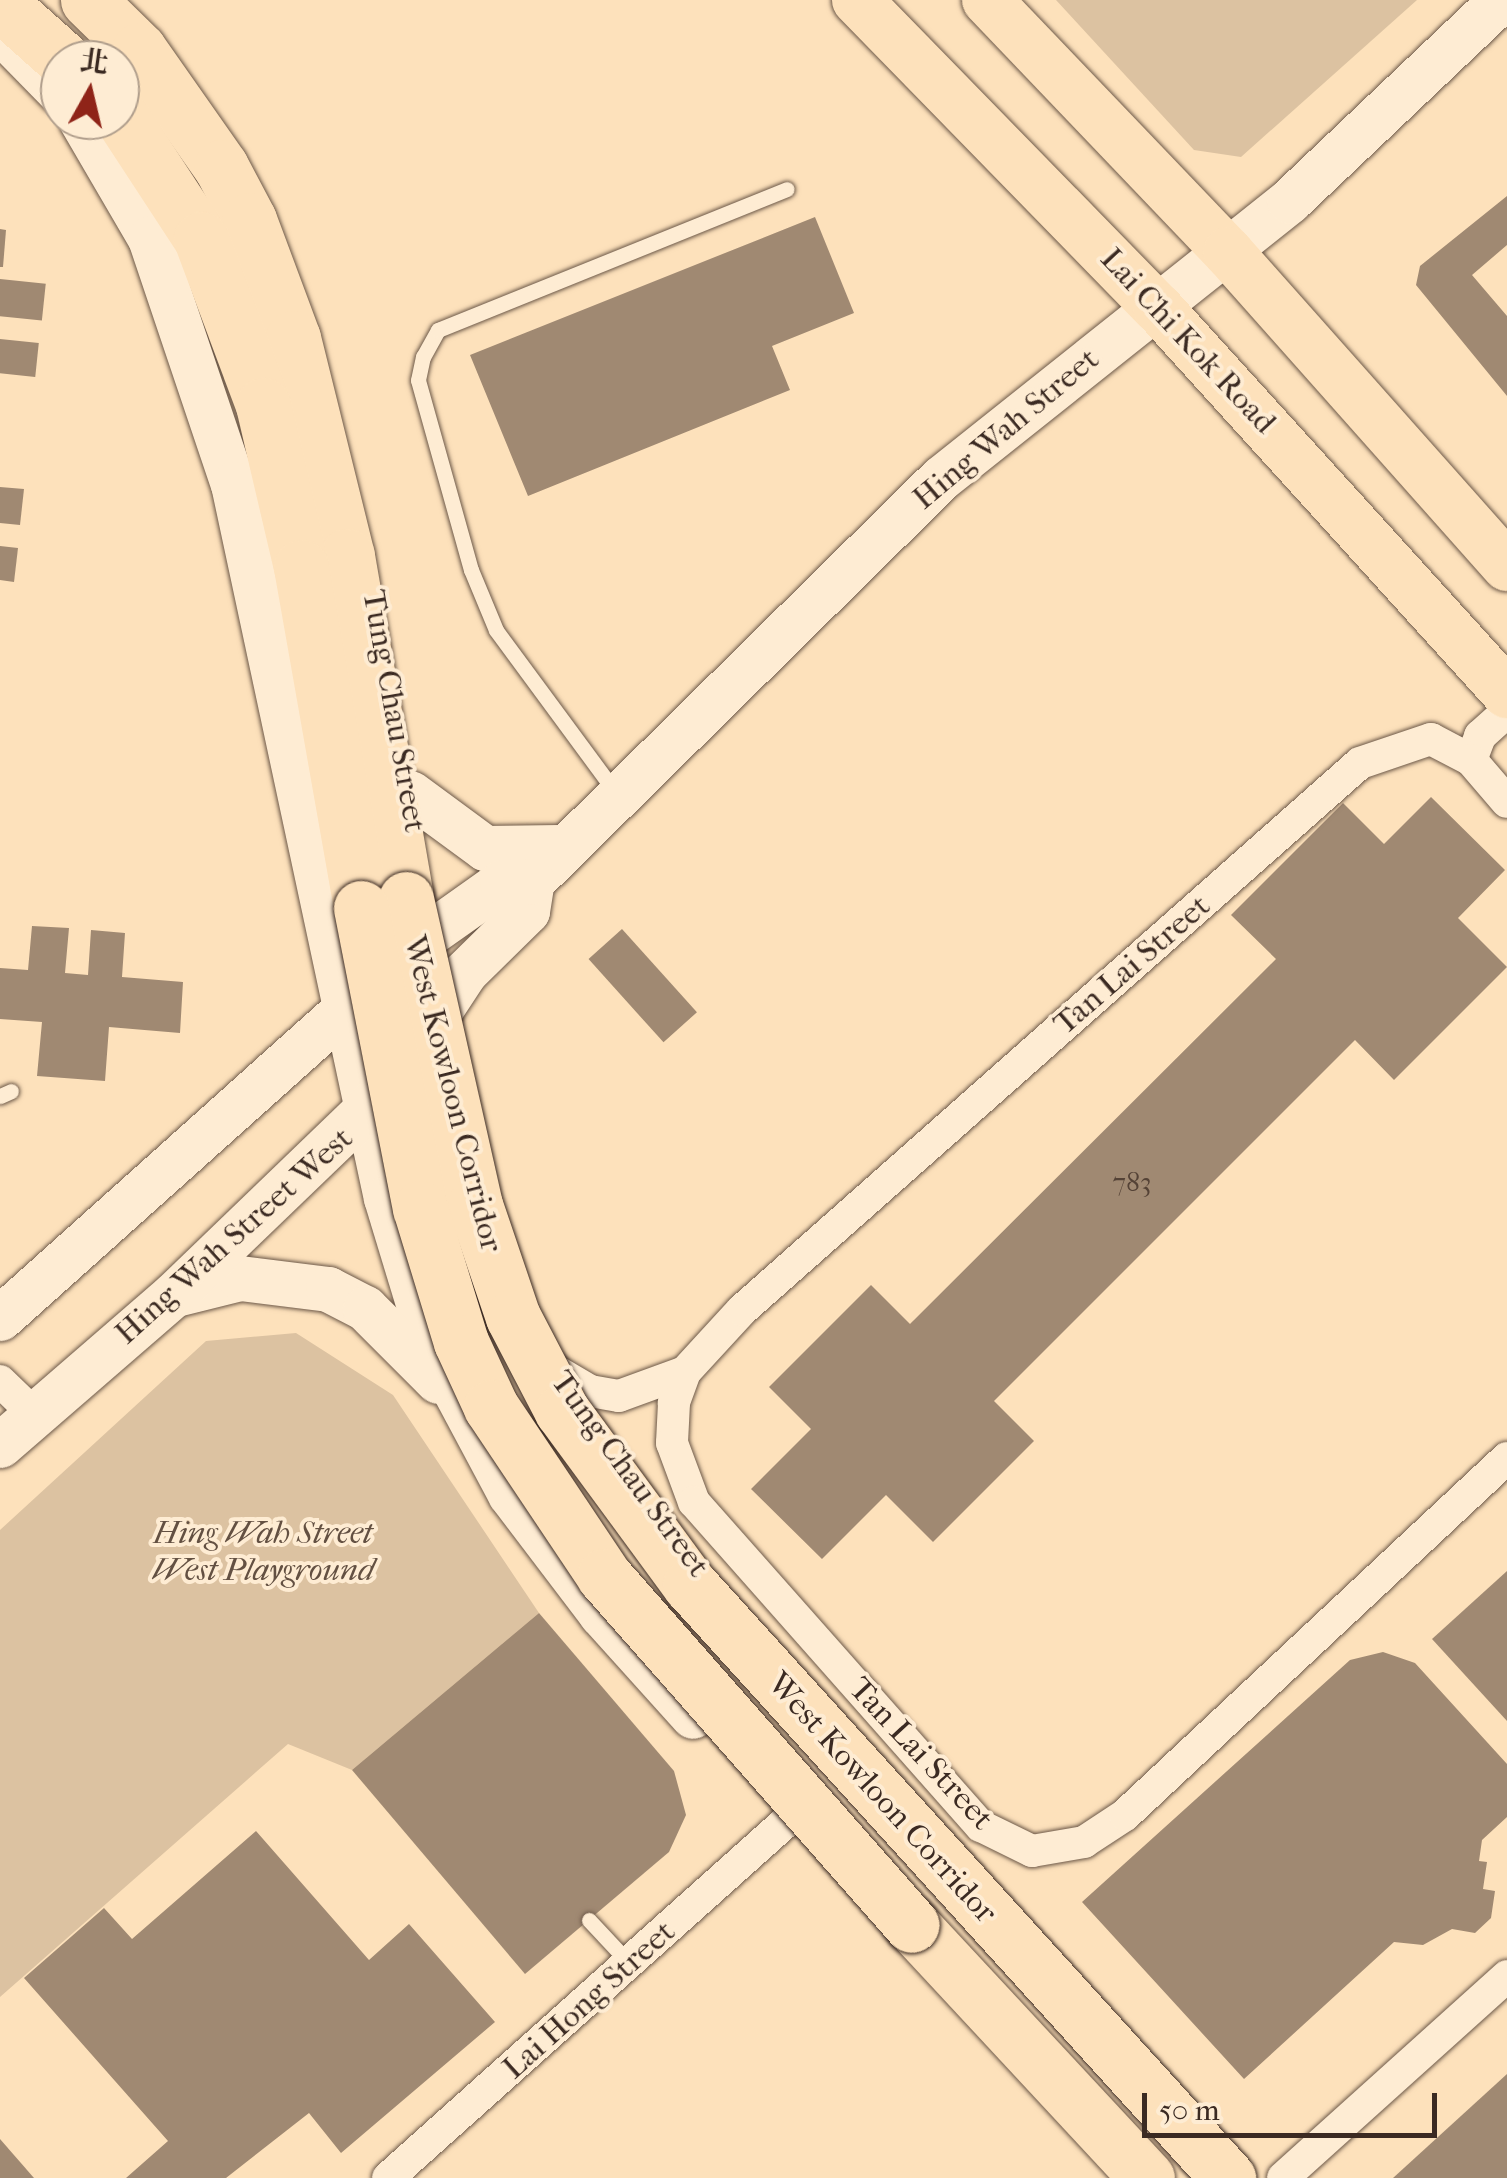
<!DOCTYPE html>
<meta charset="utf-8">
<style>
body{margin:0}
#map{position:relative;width:1507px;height:2178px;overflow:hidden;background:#fde1bb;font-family:"IM FELL French Canon","Noto Serif TC",serif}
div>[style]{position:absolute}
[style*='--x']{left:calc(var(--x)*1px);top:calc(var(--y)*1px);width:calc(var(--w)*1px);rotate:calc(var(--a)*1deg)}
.green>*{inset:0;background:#dcc2a1}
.building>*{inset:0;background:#a08972;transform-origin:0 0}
.roads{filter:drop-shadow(0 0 2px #6c5848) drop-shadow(0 0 2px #6c5848)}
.lane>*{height:15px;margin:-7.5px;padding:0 7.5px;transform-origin:7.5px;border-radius:7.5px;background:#feecd3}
.street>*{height:32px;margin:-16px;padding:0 16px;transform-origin:16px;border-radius:16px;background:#feecd3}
.secondary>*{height:45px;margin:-22.5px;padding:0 22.5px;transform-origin:22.5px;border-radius:22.5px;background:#feecd3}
.primary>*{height:50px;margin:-25px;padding:0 25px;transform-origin:25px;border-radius:25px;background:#fde1bb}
.highway>*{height:55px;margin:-27.5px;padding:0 27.5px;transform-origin:27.5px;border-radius:27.5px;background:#fde1bb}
.bridges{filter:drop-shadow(0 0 2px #3b2a22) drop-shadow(0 0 2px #3b2a22)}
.highway-bridge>*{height:55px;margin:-27.5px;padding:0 27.5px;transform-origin:27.5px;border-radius:27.5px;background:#fde1bb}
span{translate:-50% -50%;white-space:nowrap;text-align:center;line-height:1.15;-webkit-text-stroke:8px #feecd3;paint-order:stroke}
.number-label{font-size:28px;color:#544236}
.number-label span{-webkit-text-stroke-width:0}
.street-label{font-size:32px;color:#3b2a22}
.park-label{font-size:32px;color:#635042;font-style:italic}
.north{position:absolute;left:40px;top:40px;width:100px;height:100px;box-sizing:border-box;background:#feecd3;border:2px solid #b09e8c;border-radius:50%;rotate:8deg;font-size:28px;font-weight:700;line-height:40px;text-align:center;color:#3b2a22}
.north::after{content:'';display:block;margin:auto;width:35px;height:45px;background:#8f2418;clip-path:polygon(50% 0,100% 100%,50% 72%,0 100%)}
.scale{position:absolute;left:1142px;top:2093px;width:295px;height:45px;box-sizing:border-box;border:5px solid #3b2a22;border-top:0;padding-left:12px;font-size:30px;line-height:35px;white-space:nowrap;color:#3b2a22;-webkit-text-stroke:8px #feecd3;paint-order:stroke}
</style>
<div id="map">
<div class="green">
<div style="clip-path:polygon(1056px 0,1417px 0,1241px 157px,1194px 150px)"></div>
<div style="clip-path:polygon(296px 1333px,393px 1395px,539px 1613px,352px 1770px,288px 1744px,0 1997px,0 1530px,206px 1341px)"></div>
</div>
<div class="building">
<div style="clip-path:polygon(1507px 196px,1507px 245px,1472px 275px,1507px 316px,1507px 396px,1416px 285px,1420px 266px)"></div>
<div style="clip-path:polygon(815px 217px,854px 313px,772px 346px,790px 390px,528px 496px,470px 355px)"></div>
<div style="clip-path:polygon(0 229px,6px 230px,3px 267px,0 267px)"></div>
<div style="left:0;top:279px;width:46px;height:37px;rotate:6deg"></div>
<div style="left:0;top:339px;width:39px;height:34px;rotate:6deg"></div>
<div style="clip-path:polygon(0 487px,24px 489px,20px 525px,0 523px)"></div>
<div style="clip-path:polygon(0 546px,18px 548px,14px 582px,0 580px)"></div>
<div style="clip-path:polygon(1431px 797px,1505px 870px,1458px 918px,1507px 967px,1394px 1080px,1355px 1040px,994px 1401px,1034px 1441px,933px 1542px,886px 1495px,822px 1559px,751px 1489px,811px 1429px,769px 1387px,871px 1285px,910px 1324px,1276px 959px,1231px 915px,1343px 803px,1384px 844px)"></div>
<div style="clip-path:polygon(32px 926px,69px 928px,65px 973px,88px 975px,91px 930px,125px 933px,122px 977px,183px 982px,180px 1033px,109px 1027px,105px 1081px,37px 1076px,42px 1022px,0 1019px,0 968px,28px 970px)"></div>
<div style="left:622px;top:929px;width:112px;height:45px;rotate:48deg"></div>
<div style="clip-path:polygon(1507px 1571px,1507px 1721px,1432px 1639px)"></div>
<div style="clip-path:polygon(539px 1613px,674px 1771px,686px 1815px,669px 1852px,525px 1974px,352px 1770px)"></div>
<div style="clip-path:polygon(1383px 1652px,1415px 1663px,1507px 1764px,1507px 1817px,1482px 1840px,1479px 1861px,1487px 1862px,1483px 1889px,1495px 1891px,1491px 1918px,1475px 1933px,1452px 1929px,1423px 1945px,1394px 1942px,1244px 2079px,1082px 1902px,1350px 1660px)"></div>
<div style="clip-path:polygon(256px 1831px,369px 1960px,409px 1924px,495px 2022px,341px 2153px,309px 2113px,226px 2178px,126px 2178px,168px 2141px,24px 1978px,104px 1908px,132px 1939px)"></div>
<div style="clip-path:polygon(1507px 2074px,1507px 2178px,1393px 2178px)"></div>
<div style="clip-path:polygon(0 2139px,34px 2178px,0 2178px)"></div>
</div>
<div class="roads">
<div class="lane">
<div style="--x:616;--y:793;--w:202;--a:-126.4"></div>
<div style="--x:496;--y:630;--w:65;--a:-112.6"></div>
<div style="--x:471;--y:570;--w:197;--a:-105.6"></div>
<div style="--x:418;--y:380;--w:24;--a:-78"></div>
<div style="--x:423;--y:357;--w:31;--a:-61"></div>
<div style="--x:438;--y:330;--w:376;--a:-22"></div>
<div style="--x:0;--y:1096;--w:12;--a:-24"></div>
<div style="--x:589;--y:1920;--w:60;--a:47"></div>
</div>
<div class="street">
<div style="--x:1471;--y:760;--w:26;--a:-69"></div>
<div style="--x:1480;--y:736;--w:36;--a:-42"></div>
<div style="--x:551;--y:1368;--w:45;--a:30.5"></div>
<div style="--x:590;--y:1391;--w:29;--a:10"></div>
<div style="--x:619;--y:1396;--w:70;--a:-20"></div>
<div style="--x:685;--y:1372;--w:84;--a:-47.4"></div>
<div style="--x:742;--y:1310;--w:825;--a:-41.51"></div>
<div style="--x:1360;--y:763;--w:75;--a:-18.7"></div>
<div style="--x:1431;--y:739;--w:45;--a:27.7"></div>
<div style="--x:1471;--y:760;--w:55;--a:49.4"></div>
<div style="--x:685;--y:1372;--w:33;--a:110"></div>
<div style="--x:674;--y:1403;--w:40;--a:92.9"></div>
<div style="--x:672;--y:1443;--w:63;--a:69.6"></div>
<div style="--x:694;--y:1502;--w:433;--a:48.5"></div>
<div style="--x:981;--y:1826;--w:57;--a:26.1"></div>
<div style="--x:1032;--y:1851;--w:53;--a:-9.8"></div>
<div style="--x:1084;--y:1842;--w:49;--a:-33.4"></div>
<div style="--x:1125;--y:1815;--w:523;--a:-43.06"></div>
<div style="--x:0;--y:1381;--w:47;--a:44.1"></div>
<div style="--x:388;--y:2178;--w:537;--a:-41.83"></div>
<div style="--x:1283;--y:2178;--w:302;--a:-42"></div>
</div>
<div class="secondary">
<div style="--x:9;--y:40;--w:73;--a:45.6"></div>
<div style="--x:81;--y:120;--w:137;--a:59.7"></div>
<div style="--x:150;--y:238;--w:260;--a:71.4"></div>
<div style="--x:233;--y:484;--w:730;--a:77.91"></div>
<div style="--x:386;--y:1198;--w:155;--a:73.1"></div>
<div style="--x:431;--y:1346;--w:168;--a:61.9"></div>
<div style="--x:510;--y:1494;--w:151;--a:52.8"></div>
<div style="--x:601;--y:1614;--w:137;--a:48"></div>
<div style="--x:410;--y:793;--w:93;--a:36.3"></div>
<div style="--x:485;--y:848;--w:74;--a:-0.8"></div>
<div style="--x:421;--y:1039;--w:80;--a:-56.7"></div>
<div style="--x:465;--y:972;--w:87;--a:-44.5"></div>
<div style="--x:527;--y:911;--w:30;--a:-81"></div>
<div style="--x:532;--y:881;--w:574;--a:-44.58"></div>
<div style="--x:941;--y:478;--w:445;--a:-38.5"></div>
<div style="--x:1289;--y:201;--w:292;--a:-43.5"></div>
<div style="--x:180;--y:1293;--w:62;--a:-14"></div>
<div style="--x:240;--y:1278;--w:89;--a:7.1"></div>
<div style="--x:328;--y:1289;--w:42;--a:27.2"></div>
<div style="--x:365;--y:1308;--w:103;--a:45"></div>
<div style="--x:0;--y:1318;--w:577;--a:-41.84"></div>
<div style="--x:430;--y:933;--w:88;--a:-35.3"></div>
<div style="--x:502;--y:882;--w:30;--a:-2"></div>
<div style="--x:0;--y:1445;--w:229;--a:-40.9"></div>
<div style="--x:173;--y:1295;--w:289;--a:-43.9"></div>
</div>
<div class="primary">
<div style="--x:857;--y:0;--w:431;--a:45.7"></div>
<div style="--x:1158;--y:308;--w:520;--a:47.81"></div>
<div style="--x:987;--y:0;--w:349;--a:46.3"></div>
<div style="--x:1228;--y:252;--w:420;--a:48.4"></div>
</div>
<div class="highway">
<div style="--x:88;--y:0;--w:71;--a:44.4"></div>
<div style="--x:139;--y:50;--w:143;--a:55"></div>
<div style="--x:221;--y:167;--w:60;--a:62.2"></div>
<div style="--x:249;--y:220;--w:126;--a:69.6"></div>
<div style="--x:293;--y:338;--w:225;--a:76.1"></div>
<div style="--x:347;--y:556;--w:348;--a:80.2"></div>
<div style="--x:0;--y:3;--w:86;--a:41.7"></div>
<div style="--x:120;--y:115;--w:148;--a:56.8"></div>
<div style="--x:201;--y:239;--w:177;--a:69.5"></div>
<div style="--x:263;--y:405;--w:166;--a:76.8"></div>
<div style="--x:301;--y:567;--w:346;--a:80"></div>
<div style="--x:912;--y:1925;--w:345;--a:47.1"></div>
</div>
</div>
<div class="bridges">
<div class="highway-bridge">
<div style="--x:406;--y:899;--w:314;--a:77.3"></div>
<div style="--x:475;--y:1205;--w:118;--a:71.3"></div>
<div style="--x:513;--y:1317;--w:106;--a:62.5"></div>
<div style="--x:562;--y:1411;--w:216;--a:53.7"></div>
<div style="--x:690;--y:1585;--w:801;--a:47.78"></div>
<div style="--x:361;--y:908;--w:306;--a:78.9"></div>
<div style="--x:420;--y:1208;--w:140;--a:73"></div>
<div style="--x:461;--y:1342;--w:72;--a:65.2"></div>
<div style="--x:491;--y:1407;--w:203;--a:56.2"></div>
<div style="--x:604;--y:1576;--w:465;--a:48.6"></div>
</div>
</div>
<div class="number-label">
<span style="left:1132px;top:1182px">783</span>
</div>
<div class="street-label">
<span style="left:1188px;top:341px;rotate:47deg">Lai Chi Kok Road</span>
<span style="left:1006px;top:429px;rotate:-40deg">Hing Wah Street</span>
<span style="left:394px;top:711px;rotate:80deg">Tung Chau Street</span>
<span style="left:1132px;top:965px;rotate:-41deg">Tan Lai Street</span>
<span style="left:453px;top:1094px;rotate:76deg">West Kowloon Corridor</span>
<span style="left:234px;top:1236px;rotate:-42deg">Hing Wah Street West</span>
<span style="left:630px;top:1474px;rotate:54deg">Tung Chau Street</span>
<span style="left:921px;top:1754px;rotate:47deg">Tan Lai Street</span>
<span style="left:882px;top:1798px;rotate:48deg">West Kowloon Corridor</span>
<span style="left:589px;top:2000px;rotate:-42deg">Lai Hong Street</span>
</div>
<div class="park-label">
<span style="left:263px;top:1552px">Hing Wah Street<br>West Playground</span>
</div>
<div class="north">北</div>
<div class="scale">50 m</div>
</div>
